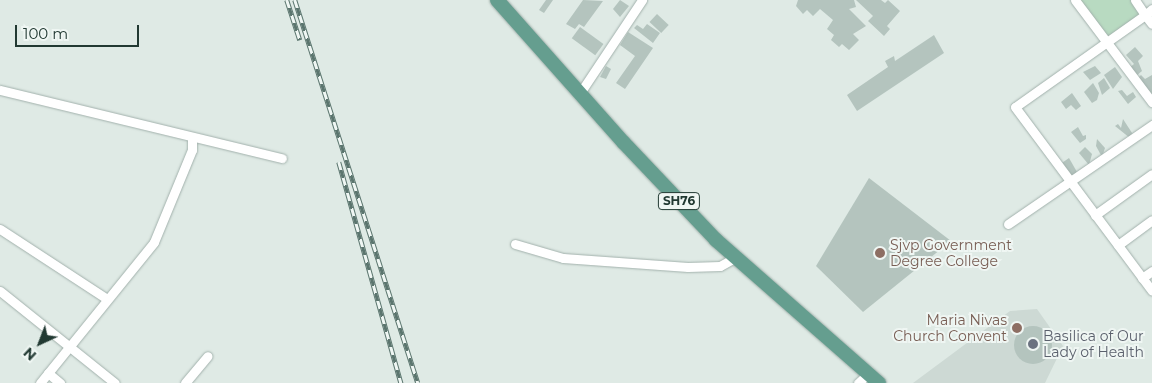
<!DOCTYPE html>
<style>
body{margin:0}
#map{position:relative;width:1152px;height:383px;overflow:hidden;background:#dfeae5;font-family:Montserrat,sans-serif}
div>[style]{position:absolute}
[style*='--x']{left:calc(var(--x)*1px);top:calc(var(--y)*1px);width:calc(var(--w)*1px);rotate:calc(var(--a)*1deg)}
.built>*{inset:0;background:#cdd9d4}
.green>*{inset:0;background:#b8dac1}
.building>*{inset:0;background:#b4c4be;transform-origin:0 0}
.round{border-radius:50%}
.roads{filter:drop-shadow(0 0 1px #a2b1ac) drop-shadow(0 0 1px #a2b1ac)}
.street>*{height:9px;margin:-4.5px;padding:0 4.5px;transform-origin:4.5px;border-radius:4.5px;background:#fff}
.primary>*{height:14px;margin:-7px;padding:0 7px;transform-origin:7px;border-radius:7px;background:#659e8f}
.rail>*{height:4.5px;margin-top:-2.25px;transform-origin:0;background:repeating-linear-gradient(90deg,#eff6f3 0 8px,#5b756e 0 16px);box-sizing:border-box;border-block:1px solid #5b756e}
.dots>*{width:14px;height:14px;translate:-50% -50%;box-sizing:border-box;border:2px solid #eff6f3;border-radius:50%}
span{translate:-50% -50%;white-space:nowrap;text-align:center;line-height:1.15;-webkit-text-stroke:4px #eff6f3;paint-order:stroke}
.shield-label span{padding:1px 4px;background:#eff6f3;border:1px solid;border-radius:4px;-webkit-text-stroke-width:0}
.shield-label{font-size:12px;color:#213932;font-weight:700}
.education-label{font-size:14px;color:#785e54}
.left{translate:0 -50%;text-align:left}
.right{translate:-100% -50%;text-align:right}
.worship-label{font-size:14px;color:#5b616d}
.north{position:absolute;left:15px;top:318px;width:50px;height:50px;-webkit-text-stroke:4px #eff6f3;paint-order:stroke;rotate:223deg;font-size:14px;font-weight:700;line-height:20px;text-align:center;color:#213932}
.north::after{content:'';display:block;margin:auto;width:18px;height:22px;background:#213932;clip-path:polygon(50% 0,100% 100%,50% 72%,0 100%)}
.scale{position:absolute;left:15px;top:25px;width:124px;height:22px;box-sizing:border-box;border:2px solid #213932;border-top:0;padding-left:6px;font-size:15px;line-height:18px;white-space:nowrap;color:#213932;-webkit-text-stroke:4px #eff6f3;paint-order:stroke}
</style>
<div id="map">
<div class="built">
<div style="clip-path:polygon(1037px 309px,1063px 346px,1045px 383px,913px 383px,1010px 311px)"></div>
</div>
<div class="green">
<div style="clip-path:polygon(1075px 0,1134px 0,1141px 18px,1108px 37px)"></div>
</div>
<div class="building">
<div style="clip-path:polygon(546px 0,553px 0,544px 13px,539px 10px)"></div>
<div style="clip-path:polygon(583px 0,603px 1px,584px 27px,579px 24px,575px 29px,566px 24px)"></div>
<div style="clip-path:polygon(620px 0,629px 6px,620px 17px,613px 9px)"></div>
<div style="clip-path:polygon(798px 0,854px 0,856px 7px,849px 9px,866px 26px,853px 34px,859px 40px,849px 50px,842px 44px,839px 47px,831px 40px,834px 35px,827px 29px,833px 20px,820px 9px,813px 16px,807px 10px,803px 14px,796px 6px)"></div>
<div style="clip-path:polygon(856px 0,881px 0,885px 3px,888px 0,900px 11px,887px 26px,890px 29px,884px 36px,868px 21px,873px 16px)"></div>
<div style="left:657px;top:14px;width:16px;height:11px;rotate:43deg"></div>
<div style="clip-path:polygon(647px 24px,660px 33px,653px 43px,634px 28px,637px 25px,643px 29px)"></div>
<div style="left:580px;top:27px;width:29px;height:14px;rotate:36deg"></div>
<div style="clip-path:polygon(628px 32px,653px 48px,625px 89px,616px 83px,635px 56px,620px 45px)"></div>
<div style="clip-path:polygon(934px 35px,944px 53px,857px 111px,847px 95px,888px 67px,885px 61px,894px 56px,895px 61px)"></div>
<div style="clip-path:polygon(1135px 47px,1143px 56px,1138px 61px,1142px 71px,1136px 76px,1129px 68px,1134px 64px,1126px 55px)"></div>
<div style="clip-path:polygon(606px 66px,611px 69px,606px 79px,600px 77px)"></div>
<div style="clip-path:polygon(1095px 66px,1101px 73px,1090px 80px,1083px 72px)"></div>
<div style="clip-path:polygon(1115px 67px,1122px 77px,1113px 89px,1104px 75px)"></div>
<div style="clip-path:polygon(1152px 71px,1152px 99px,1137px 79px,1141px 75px,1145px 79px,1152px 75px)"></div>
<div style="clip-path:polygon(1104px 78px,1110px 88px,1102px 95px,1098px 83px)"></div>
<div style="clip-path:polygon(1093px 83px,1099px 93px,1097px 100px,1092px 103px,1084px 92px)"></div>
<div style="clip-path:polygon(1122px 90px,1127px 96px,1133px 92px,1136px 97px,1128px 104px,1118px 91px)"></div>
<div style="clip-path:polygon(1072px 93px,1081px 106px,1076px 110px,1071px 105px,1066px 109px,1061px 102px)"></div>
<div style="clip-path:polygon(1123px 119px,1134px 136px,1130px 138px,1115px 126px,1118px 124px,1121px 128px)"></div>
<div style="clip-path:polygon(1078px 127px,1083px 136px,1086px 135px,1086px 139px,1080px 143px,1071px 132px)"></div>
<div style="clip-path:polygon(1097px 139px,1105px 148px,1102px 157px,1096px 146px)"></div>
<div style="clip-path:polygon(1085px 147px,1092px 154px,1089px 165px,1079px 153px)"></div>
<div style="clip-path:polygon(1069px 158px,1077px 172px,1071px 177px,1059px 165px)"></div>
<div style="clip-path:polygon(869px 178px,951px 241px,863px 312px,816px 266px)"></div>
<div class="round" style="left:1014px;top:326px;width:38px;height:38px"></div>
</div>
<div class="roads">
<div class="street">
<div style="--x:1075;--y:0;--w:128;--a:53"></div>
<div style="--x:1135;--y:0;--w:18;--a:56"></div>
<div style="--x:1145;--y:15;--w:159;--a:144.7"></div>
<div style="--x:1015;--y:107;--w:229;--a:53.3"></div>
<div style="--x:1152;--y:9;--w:9;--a:139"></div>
<div style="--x:1145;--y:15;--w:11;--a:52"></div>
<div style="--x:0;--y:90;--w:290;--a:13.6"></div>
<div style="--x:580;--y:93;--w:112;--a:-56.3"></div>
<div style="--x:1095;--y:215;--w:70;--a:-35.7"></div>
<div style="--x:1008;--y:224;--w:175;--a:-34.5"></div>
<div style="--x:0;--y:229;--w:128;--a:33.2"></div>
<div style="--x:515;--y:244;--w:50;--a:16.3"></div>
<div style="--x:563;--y:258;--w:125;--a:4.1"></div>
<div style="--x:688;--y:267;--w:32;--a:-2"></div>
<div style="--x:720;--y:266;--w:18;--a:-29"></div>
<div style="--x:1118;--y:245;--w:42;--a:-36.3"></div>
<div style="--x:1142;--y:278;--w:12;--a:-35"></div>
<div style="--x:0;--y:291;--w:147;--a:38.7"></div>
<div style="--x:48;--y:373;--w:16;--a:40"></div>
<div style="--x:40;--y:383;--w:181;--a:-51"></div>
<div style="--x:154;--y:242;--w:100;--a:-67.6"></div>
<div style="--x:192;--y:150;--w:13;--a:-90"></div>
<div style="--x:185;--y:383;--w:35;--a:-50"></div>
<div style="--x:858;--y:383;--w:12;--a:-42"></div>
</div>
<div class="primary">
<div style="--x:497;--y:0;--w:191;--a:48.4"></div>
<div style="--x:624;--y:143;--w:134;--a:46.5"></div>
<div style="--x:716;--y:240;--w:217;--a:41.3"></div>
</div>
</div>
<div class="rail">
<div style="--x:287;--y:0;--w:42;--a:72"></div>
<div style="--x:295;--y:0;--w:402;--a:72.2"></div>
<div style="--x:339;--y:162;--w:230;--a:74.3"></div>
</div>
<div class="dots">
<div style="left:880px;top:253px;background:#8d6e63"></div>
<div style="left:1017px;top:328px;background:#8d6e63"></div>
<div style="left:1033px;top:344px;background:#6b7280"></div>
</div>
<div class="shield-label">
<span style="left:679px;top:201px">SH76</span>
</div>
<div class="education-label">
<span class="left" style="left:890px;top:253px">Sjvp Government<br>Degree College</span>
<span class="right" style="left:1007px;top:328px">Maria Nivas<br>Church Convent</span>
</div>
<div class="worship-label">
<span class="left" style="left:1043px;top:344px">Basilica of Our<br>Lady of Health</span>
</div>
<div class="north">N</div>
<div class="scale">100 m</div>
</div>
